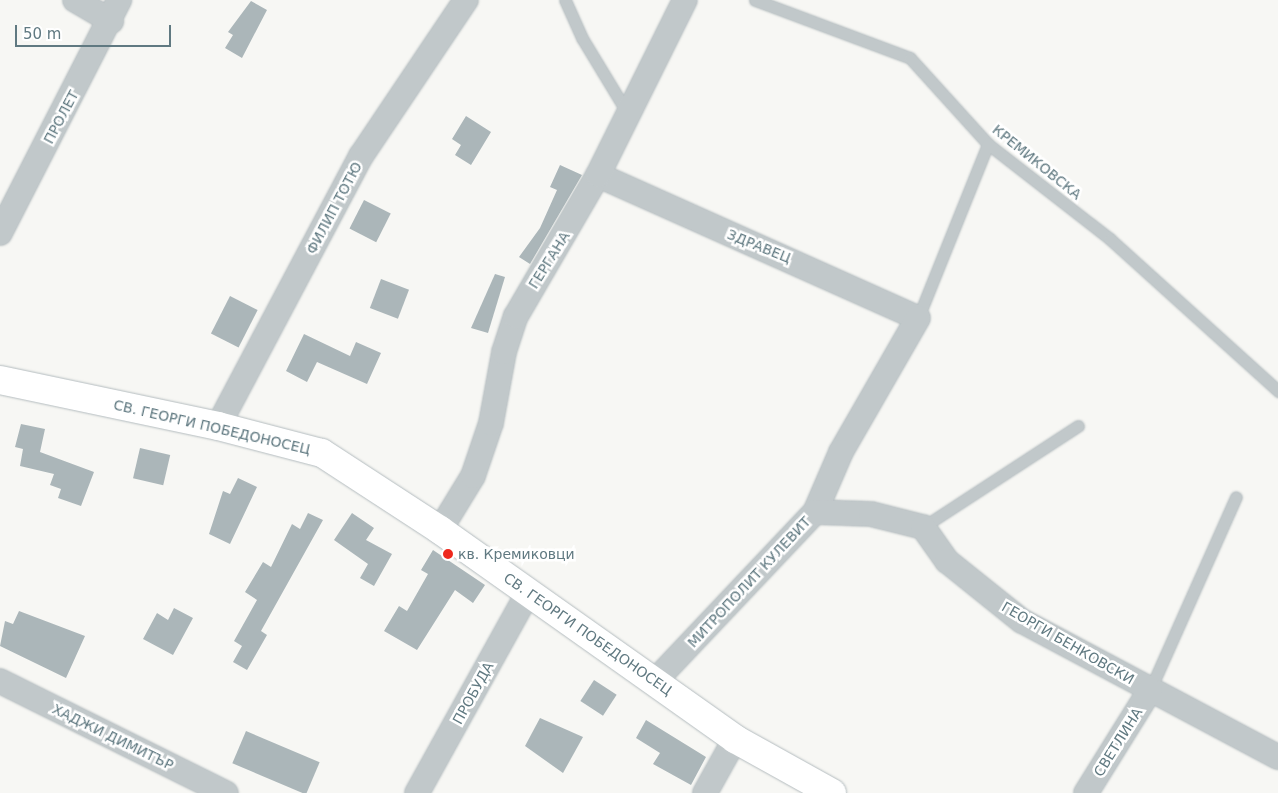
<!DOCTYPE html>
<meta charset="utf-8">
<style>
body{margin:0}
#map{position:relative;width:1278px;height:793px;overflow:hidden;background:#f7f7f4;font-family:"DejaVu Sans",sans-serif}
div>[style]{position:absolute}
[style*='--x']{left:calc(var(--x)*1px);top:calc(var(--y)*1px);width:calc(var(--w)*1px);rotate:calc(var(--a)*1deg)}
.building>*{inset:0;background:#abb6b9;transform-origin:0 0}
.roads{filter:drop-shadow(0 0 1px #b4bcbf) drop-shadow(0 0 1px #b4bcbf)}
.lane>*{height:11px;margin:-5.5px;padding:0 5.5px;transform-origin:5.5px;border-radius:5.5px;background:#c1c8ca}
.street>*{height:24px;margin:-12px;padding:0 12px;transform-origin:12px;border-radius:12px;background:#c1c8ca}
.secondary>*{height:28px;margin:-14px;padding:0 14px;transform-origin:14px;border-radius:14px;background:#fff}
.dots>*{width:14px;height:14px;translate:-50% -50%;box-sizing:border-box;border:2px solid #fff;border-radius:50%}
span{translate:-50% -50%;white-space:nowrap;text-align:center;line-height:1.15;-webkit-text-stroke:5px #fff;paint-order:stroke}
.street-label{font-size:14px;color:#607981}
.poi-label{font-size:14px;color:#607981}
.left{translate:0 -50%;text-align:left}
.scale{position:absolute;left:15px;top:25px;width:156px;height:22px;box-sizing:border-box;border:2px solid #607981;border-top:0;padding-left:6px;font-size:15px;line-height:18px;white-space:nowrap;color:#607981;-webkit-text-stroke:4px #fff;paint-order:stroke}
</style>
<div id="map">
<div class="building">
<div style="clip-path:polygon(251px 1px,267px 10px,242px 58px,225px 48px,233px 35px,228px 32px)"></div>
<div style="clip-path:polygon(466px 116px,491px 132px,471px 165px,455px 155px,461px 145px,452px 139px)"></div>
<div style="clip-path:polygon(560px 165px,582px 175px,530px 264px,519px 257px,540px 228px,557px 190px,550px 187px)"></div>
<div style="left:364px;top:200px;width:30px;height:32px;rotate:27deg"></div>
<div style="clip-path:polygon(495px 274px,505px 277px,488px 333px,471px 328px)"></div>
<div style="left:381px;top:279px;width:30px;height:31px;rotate:21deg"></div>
<div style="left:230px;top:296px;width:31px;height:42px;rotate:27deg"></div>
<div style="clip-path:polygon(304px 334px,350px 356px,356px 342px,381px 353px,367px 384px,317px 362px,307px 382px,286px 371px)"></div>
<div style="clip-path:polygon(21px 424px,45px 429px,40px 452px,94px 472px,81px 506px,58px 498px,61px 489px,50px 485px,54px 474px,20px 466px,23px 449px,15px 447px)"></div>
<div style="left:140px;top:448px;width:31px;height:31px;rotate:13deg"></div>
<div style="clip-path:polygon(238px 478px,257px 487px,230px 544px,209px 534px,223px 491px,230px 494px)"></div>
<div style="clip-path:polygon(308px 513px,323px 520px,261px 631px,267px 635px,247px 670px,233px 662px,242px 646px,234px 641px,257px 600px,245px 592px,263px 562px,271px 567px,292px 524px,300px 529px)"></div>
<div style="clip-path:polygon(352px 513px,374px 528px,366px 540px,392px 554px,374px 586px,360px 578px,368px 564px,334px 540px)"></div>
<div style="clip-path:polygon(433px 550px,485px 585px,473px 603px,455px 590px,417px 650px,384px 631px,399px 606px,407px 611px,428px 574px,421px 570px)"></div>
<div style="clip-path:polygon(174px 608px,193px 618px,173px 655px,143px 639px,157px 613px,168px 620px)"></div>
<div style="clip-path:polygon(19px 611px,85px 636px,66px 678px,0 646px,5px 621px,13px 624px)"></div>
<div style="left:594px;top:680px;width:27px;height:25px;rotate:33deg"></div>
<div style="clip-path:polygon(540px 718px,583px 737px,563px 773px,525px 746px)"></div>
<div style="clip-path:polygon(646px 720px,706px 757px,691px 785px,653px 764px,660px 753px,636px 738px)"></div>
<div style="left:246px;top:731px;width:80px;height:35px;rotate:23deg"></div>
</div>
<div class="roads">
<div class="lane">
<div style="--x:565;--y:0;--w:42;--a:65.9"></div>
<div style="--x:582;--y:38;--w:89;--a:58.8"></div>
<div style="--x:755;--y:0;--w:165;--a:20.5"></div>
<div style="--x:910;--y:58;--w:116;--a:47.8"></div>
<div style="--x:988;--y:144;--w:155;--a:37.9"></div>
<div style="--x:1110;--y:239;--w:227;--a:42.1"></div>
<div style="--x:918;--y:318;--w:188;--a:-68.1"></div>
<div style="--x:923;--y:527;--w:185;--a:-33.1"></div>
<div style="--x:1150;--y:690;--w:211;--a:-66"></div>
</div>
<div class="street">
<div style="--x:75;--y:0;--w:42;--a:30.3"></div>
<div style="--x:598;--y:175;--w:350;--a:24.1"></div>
<div style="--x:918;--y:318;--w:155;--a:119.9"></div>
<div style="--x:841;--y:452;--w:65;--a:113.4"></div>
<div style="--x:815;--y:512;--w:231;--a:133.4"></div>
<div style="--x:0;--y:233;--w:262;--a:-62.9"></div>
<div style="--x:218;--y:426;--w:306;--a:-62.1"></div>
<div style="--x:361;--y:156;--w:188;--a:-56.1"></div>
<div style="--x:815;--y:512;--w:56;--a:2"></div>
<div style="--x:871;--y:514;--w:54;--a:14"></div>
<div style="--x:923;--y:527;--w:42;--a:54.8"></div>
<div style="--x:947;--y:561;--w:96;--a:38.7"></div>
<div style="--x:1022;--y:621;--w:290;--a:28"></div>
<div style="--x:440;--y:530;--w:63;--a:-58.6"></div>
<div style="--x:473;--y:476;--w:56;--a:-71.2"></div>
<div style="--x:491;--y:423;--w:72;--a:-79.6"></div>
<div style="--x:504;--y:352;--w:38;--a:-72"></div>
<div style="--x:516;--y:316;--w:163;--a:-59.8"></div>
<div style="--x:598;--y:175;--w:195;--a:-63.6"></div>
<div style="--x:0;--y:681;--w:252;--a:26.4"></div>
<div style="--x:417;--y:793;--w:229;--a:-61"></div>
<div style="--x:705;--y:793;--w:62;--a:-60.9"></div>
<div style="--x:1086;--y:793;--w:121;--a:-58.1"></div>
</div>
<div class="secondary">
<div style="--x:0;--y:380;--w:223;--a:11.9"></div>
<div style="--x:218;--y:426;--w:107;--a:14.6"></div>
<div style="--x:322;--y:453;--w:141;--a:33.1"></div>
<div style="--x:440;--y:530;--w:362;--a:35.3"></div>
<div style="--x:735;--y:739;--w:111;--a:29.1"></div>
</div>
</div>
<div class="dots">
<div style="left:448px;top:554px;background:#ee281d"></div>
</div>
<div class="street-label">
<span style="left:61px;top:117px;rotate:-62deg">ПРОЛЕТ</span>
<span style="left:1037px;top:162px;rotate:39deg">КРЕМИКОВСКА</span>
<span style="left:334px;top:208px;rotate:-62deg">ФИЛИП ТОТЮ</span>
<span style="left:759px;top:246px;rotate:22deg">ЗДРАВЕЦ</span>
<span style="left:549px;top:260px;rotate:-58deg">ГЕРГАНА</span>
<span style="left:212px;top:427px;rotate:13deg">СВ. ГЕОРГИ ПОБЕДОНОСЕЦ</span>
<span style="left:749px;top:582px;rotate:-47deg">МИТРОПОЛИТ КУЛЕВИТ</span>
<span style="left:588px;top:634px;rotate:35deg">СВ. ГЕОРГИ ПОБЕДОНОСЕЦ</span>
<span style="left:1068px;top:643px;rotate:30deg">ГЕОРГИ БЕНКОВСКИ</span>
<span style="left:473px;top:693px;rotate:-61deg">ПРОБУДА</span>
<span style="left:113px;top:737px;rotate:26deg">ХАДЖИ ДИМИТЪР</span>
<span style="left:1118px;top:742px;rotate:-58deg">СВЕТЛИНА</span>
</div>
<div class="poi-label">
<span class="left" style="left:458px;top:554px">кв. Кремиковци</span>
</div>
<div class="scale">50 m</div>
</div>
